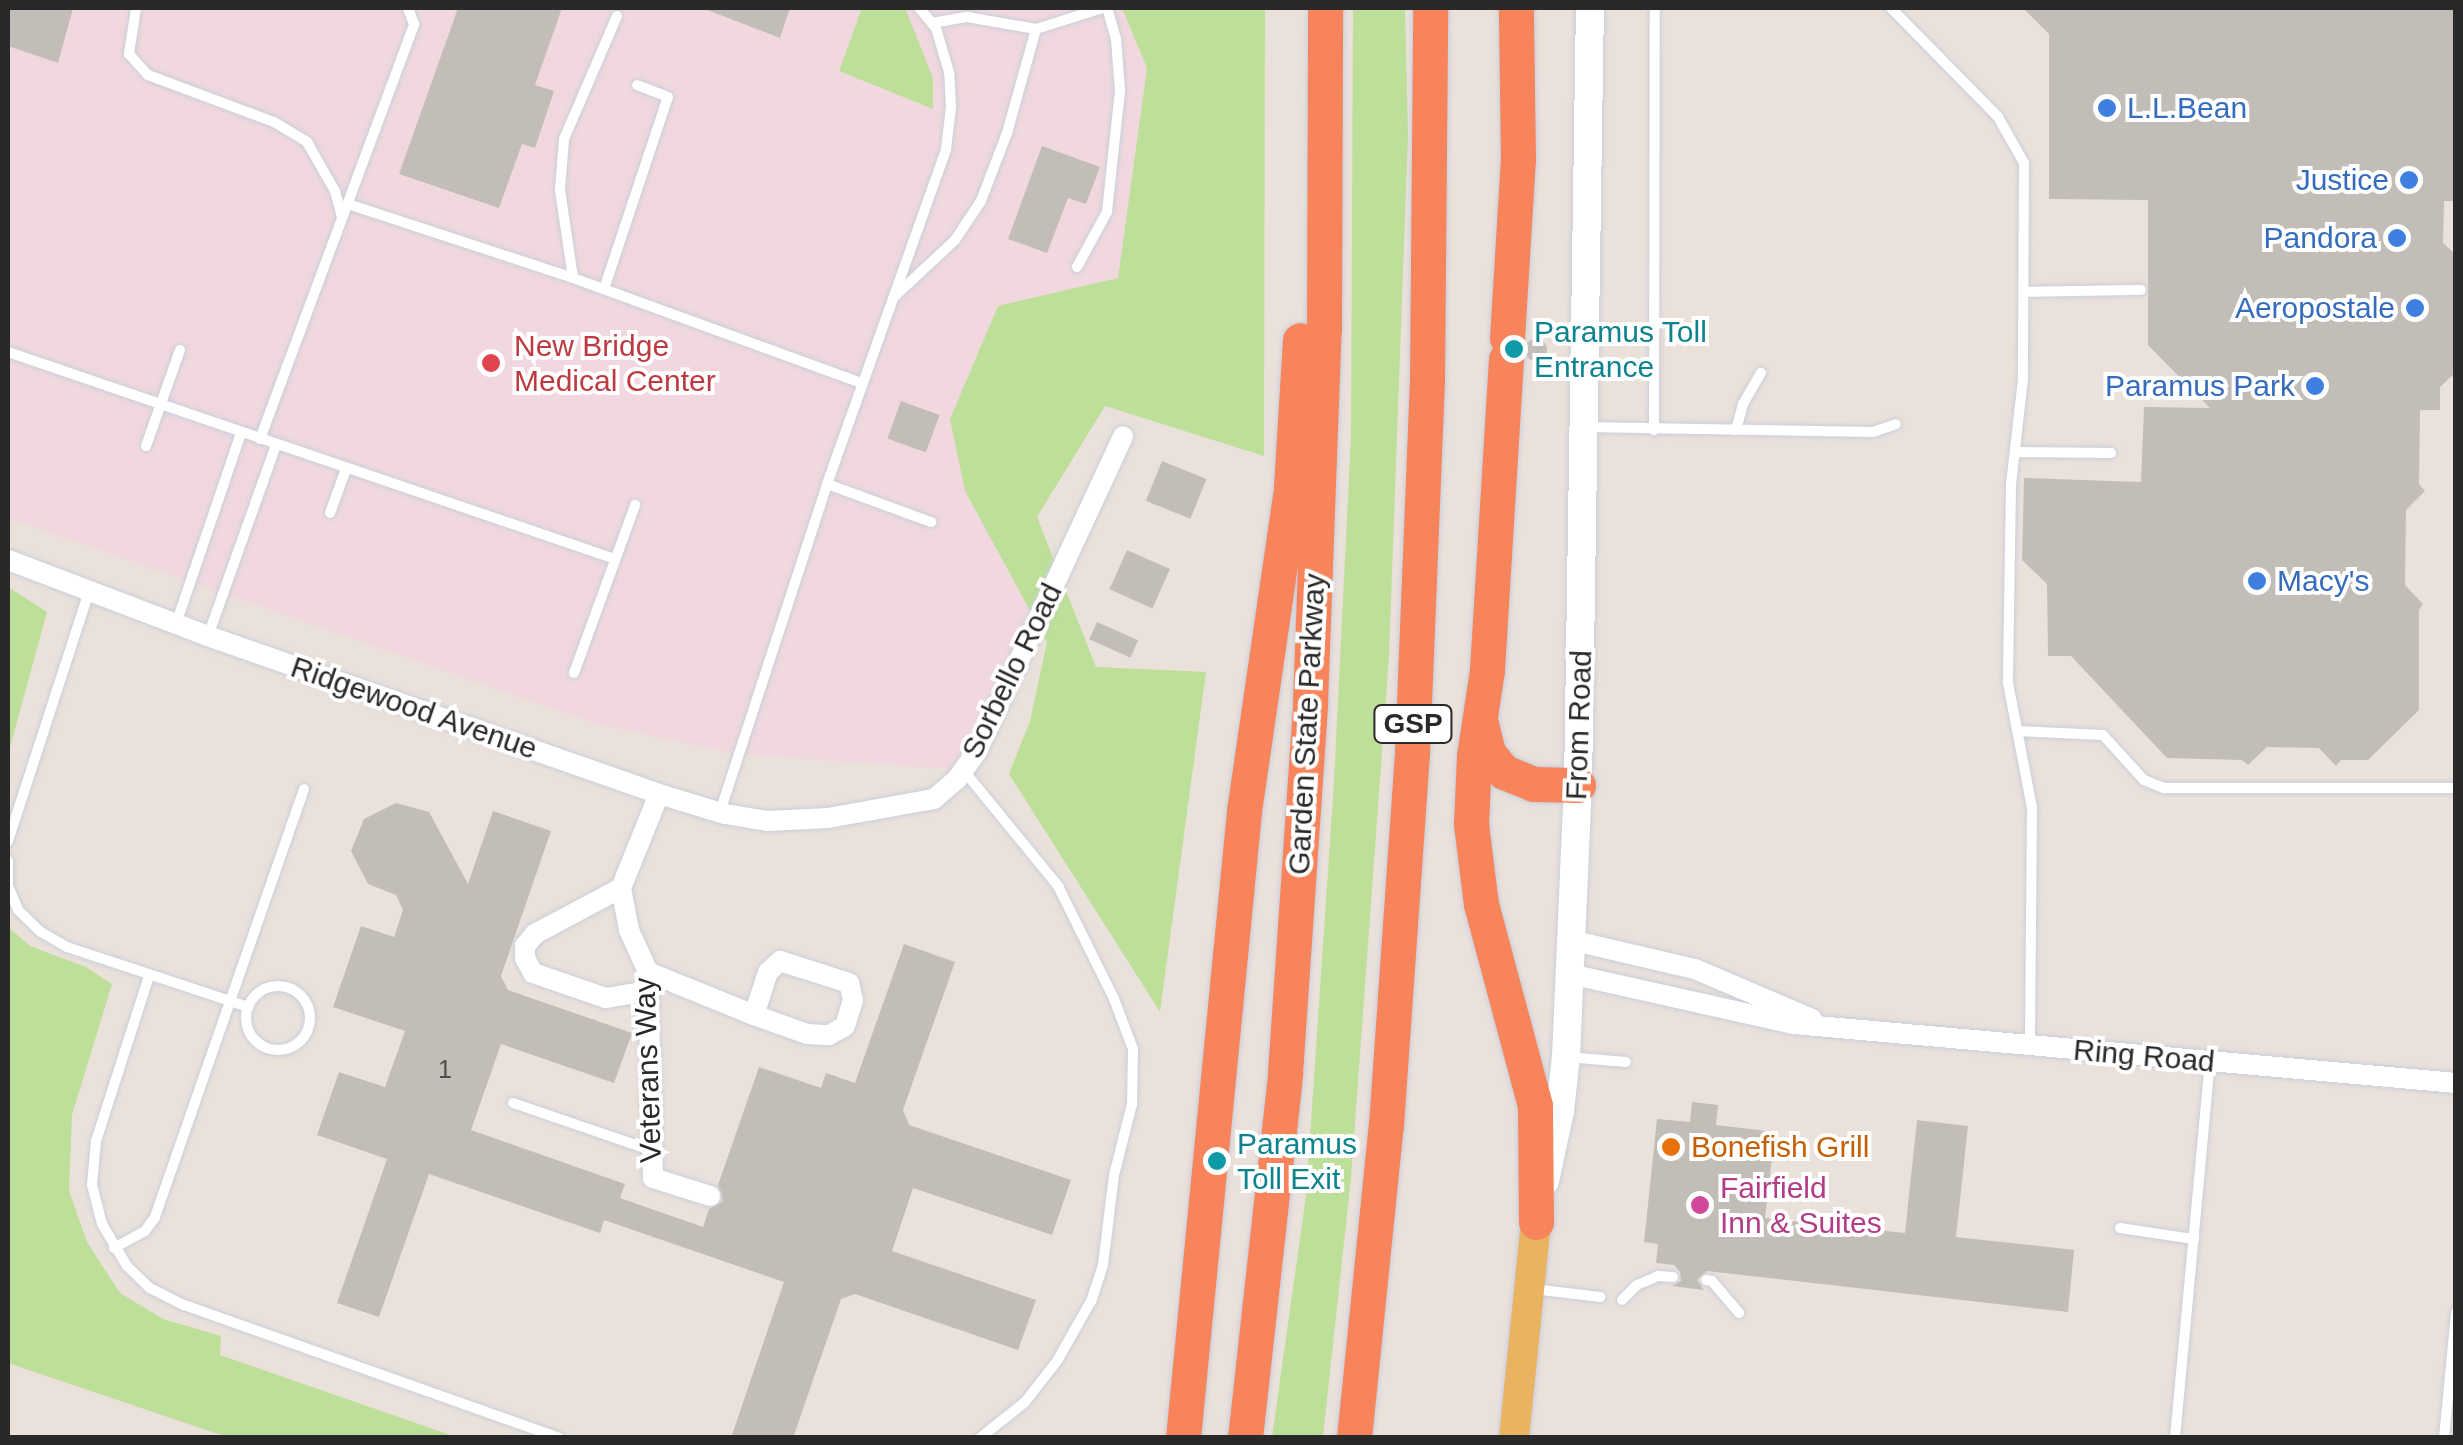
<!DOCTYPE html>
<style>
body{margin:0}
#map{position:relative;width:2463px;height:1445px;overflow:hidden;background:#ebe1db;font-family:Arial,sans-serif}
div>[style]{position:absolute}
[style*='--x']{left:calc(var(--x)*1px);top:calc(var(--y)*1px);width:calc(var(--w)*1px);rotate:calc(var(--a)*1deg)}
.medical>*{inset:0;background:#f1d8de}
.green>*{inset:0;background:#bddf99}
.building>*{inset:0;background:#c3bdb7;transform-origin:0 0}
.round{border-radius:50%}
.roads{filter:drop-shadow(0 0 2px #c9cfda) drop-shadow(0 0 2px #c9cfda)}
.lane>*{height:10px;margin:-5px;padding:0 5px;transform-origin:5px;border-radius:5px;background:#fff}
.lane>.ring{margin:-5px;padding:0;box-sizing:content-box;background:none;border:10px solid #fff;border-radius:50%}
.street>*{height:20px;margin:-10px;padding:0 10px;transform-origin:10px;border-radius:10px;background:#fff}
.secondary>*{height:28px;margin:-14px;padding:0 14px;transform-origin:14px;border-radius:14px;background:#fff}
.primary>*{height:30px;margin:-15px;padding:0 15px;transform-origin:15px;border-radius:15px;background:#eab361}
.highway>*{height:35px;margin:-17.5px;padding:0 17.5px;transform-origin:17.5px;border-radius:17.5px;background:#f7845a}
.dots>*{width:28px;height:28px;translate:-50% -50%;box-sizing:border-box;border:5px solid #fff;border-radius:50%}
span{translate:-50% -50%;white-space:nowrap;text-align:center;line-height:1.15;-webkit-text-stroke:8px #fff;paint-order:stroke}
.number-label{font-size:25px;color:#504e4c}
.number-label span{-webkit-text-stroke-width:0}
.shield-label span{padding:2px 8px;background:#fff;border:2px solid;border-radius:8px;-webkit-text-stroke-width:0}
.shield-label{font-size:28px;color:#292929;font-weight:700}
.shop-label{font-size:30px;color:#366cbe}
.left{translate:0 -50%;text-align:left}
.right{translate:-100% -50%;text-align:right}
.culture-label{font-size:30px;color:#0d838f}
.health-label{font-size:30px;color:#be3a42}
.street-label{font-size:30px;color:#292929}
.food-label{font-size:30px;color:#c56008}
.hotel-label{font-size:30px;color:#b23c85}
.frame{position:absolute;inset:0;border:10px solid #292929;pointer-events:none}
</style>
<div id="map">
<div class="medical">
<div style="clip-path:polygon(8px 8px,1122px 8px,1147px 68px,1118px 278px,998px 306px,1038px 622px,963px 770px,738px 754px,596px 724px,8px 518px)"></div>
</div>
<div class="green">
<div style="clip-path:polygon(862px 8px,906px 10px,933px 78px,933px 109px,839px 71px)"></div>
<div style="clip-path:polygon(1122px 8px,1265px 8px,1264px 456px,1105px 406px,1037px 517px,1096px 667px,1206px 672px,1160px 1012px,1009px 774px,1030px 721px,1047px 642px,965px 491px,950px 419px,998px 306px,1118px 278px,1147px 68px)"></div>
<div style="clip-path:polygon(1353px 8px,1405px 8px,1408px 135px,1389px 656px,1351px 1178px,1323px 1437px,1272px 1437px,1306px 1196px,1334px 782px,1351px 436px)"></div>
<div style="clip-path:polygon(8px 587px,47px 612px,8px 755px)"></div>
<div style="clip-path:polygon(8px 927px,30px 946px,86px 967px,112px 984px,72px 1115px,69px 1191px,87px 1242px,120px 1293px,163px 1319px,221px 1336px,220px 1355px,456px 1437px,227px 1437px,8px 1363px)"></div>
</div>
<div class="building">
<div style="clip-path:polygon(8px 8px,73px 8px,58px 63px,8px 46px)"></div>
<div style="clip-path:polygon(458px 8px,562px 8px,535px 85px,554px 91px,535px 148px,522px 144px,499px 208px,399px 174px)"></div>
<div style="clip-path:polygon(702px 8px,790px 8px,780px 38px)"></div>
<div style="clip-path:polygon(2023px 8px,2456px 8px,2456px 201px,2444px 201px,2443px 243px,2456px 255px,2456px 372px,2440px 387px,2440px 410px,2420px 410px,2419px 484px,2425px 491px,2406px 510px,2405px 585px,2423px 604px,2419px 610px,2419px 710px,2368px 760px,2341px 760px,2336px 766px,2319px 748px,2267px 747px,2248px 765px,2242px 760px,2167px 758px,2071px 656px,2048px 656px,2047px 584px,2022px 560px,2024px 478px,2141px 482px,2144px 407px,2210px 408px,2148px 345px,2148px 200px,2049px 199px,2049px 34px)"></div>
<div style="clip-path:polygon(1042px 146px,1100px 167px,1086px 204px,1068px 198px,1047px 253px,1008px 239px)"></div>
<div class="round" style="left:1525px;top:339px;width:22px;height:22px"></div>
<div style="left:901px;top:401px;width:41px;height:40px;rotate:20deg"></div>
<div style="left:1162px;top:461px;width:48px;height:43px;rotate:22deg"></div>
<div style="left:1127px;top:550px;width:47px;height:43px;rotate:24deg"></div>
<div style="left:1097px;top:622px;width:45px;height:19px;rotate:24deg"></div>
<div style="clip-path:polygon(396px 803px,429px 812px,468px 884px,493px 811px,551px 831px,501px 976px,508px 990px,632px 1033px,614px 1083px,501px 1044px,471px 1130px,625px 1184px,620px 1198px,703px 1227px,709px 1209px,723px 1201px,718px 1185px,759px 1067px,821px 1088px,826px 1073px,855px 1083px,904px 944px,955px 962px,903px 1110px,909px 1125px,1071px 1180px,1052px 1235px,913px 1188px,892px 1251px,1036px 1300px,1018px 1350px,855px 1294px,841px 1299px,793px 1438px,731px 1438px,784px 1282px,604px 1220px,600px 1233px,429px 1174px,379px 1317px,337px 1303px,387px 1159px,317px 1135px,339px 1072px,385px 1087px,405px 1031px,333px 1007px,361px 926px,394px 937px,403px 910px,396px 895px,368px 884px,351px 851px,364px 819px)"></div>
<div style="clip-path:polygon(1692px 1102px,1718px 1105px,1716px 1125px,1775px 1132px,1765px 1218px,1905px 1233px,1917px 1120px,1968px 1126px,1956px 1237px,2074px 1250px,2068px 1312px,1707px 1271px,1697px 1280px,1704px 1290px,1672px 1286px,1681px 1281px,1680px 1272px,1674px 1265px,1656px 1263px,1658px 1244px,1644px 1242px,1657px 1119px,1690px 1122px)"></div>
</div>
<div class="roads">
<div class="lane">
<div style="--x:136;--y:8;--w:47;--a:98.7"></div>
<div style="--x:129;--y:54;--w:28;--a:48"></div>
<div style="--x:148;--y:75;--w:134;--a:20.5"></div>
<div style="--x:274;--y:122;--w:39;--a:31"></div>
<div style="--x:307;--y:142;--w:56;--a:60.3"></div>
<div style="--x:335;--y:191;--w:28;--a:75"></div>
<div style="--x:1891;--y:8;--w:153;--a:45.5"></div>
<div style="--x:1998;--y:117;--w:53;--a:60.5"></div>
<div style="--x:2024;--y:163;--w:216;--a:90.3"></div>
<div style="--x:2023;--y:379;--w:106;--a:96.5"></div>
<div style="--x:2011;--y:484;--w:199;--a:90.9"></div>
<div style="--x:2008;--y:683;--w:127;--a:79.1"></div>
<div style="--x:2032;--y:808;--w:238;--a:90.5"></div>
<div style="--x:617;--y:16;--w:134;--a:113.3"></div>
<div style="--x:564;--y:139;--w:51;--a:94.5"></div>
<div style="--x:560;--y:190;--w:89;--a:81.6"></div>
<div style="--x:573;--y:278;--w:307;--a:20"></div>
<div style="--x:932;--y:23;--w:36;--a:-10"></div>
<div style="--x:967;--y:17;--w:70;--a:9.9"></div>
<div style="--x:1036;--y:29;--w:70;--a:-17.4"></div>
<div style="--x:348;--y:204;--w:237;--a:18.2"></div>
<div style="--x:1077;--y:267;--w:63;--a:-61.4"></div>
<div style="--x:1107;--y:212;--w:122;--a:-83.9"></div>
<div style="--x:1120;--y:91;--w:52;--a:-94.4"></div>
<div style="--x:1116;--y:39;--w:32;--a:-106"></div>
<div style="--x:604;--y:289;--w:202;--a:-71.6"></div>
<div style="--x:668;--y:97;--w:33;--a:-159"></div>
<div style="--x:2024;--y:292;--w:117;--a:-1"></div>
<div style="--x:895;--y:296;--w:82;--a:-43"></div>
<div style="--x:955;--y:240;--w:47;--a:-56.3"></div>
<div style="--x:981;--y:201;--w:73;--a:-69.1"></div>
<div style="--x:1007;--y:133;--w:108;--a:-74.4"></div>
<div style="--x:8;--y:352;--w:641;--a:18.83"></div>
<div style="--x:1585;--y:427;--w:288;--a:1"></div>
<div style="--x:1873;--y:432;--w:24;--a:-19"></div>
<div style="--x:1654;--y:430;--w:422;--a:-89.9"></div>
<div style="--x:1736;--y:430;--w:27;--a:-75"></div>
<div style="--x:1743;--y:404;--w:36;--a:-60"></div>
<div style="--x:260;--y:439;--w:443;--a:-69.6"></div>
<div style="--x:414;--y:24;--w:17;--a:-111"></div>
<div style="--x:146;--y:446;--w:102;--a:-70.5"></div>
<div style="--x:2016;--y:452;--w:95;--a:0.6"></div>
<div style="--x:827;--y:484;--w:111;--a:20.1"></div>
<div style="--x:330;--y:513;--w:47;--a:-70"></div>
<div style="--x:176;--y:624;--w:202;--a:-71.2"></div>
<div style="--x:208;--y:636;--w:203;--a:-70.4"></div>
<div style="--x:574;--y:673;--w:179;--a:-70"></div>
<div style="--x:2017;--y:731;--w:86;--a:2.7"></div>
<div style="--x:2103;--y:735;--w:61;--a:47.7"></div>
<div style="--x:2144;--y:780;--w:22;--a:22"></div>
<div style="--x:2164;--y:788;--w:292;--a:0"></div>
<div style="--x:964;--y:771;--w:149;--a:50.7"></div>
<div style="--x:1058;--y:886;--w:126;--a:63.6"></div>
<div style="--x:1114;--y:999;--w:53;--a:69.2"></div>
<div style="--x:1133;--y:1049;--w:55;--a:91"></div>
<div style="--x:1132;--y:1104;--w:73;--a:104.2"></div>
<div style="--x:1114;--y:1175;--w:91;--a:97"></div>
<div style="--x:1103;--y:1265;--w:38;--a:108"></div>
<div style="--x:1091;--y:1301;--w:69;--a:119.5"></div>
<div style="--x:1057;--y:1361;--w:52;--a:128"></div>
<div style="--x:1025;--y:1402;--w:58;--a:141.3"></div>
<div style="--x:720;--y:812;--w:345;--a:-71.9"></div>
<div style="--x:827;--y:484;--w:356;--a:-70.4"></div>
<div style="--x:946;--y:149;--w:42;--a:-83.2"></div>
<div style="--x:951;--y:107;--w:35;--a:-93"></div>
<div style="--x:949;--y:72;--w:46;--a:-106.5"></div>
<div style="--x:936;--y:28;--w:26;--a:-130"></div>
<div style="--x:8;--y:841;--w:263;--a:-72"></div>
<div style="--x:8;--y:861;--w:25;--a:90"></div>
<div style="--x:8;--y:886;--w:26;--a:67"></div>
<div style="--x:18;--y:910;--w:32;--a:44"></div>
<div style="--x:41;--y:932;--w:30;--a:30"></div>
<div style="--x:67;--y:947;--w:191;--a:18.3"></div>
<div style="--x:149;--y:976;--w:173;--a:107.8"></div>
<div style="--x:96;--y:1141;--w:44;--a:95.2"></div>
<div style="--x:92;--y:1185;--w:40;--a:75.6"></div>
<div style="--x:102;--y:1224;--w:49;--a:59.2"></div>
<div style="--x:127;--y:1266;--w:32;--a:44"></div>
<div style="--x:150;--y:1288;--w:38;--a:27"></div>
<div style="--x:184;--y:1305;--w:398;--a:19.5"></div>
<div class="ring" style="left:246px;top:986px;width:54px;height:54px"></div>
<div style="--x:1567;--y:1057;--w:59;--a:4.8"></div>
<div style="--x:513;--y:1103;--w:145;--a:18.9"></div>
<div style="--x:2120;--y:1228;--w:75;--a:8.5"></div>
<div style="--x:114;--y:1248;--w:35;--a:-29"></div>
<div style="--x:145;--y:1231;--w:17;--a:-54"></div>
<div style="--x:155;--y:1217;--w:453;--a:-70.8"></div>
<div style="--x:1706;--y:1280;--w:6;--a:9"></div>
<div style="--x:1712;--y:1281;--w:42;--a:49.8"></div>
<div style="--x:1533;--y:1289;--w:68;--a:6.7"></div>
<div style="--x:1622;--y:1300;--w:21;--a:-45"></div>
<div style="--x:1637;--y:1285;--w:23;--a:-23"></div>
<div style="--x:1658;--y:1276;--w:15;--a:4"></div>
<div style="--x:2175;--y:1438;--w:378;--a:-84.7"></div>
<div style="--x:2444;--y:1438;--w:126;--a:-84.5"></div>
</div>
<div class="street">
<div style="--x:8;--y:560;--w:214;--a:20.8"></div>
<div style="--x:208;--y:636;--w:478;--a:19.3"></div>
<div style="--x:659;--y:794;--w:69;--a:16.9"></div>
<div style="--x:725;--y:814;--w:44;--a:9.2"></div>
<div style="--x:768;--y:821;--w:60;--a:-2.9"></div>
<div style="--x:828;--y:818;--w:108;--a:-10.2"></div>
<div style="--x:934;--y:799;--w:30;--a:-41"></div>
<div style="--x:957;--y:779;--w:34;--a:-54"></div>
<div style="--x:977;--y:751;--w:347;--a:-65.1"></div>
<div style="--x:659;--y:794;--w:101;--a:112"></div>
<div style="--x:621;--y:888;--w:43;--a:79.2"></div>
<div style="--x:629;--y:930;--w:46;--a:65.7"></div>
<div style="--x:648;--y:972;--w:206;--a:88.6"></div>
<div style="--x:653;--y:1178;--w:60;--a:17.5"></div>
<div style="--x:621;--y:888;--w:98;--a:151.9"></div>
<div style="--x:535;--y:934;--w:16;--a:130"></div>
<div style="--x:525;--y:946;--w:12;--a:90"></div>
<div style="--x:525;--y:958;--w:17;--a:62"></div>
<div style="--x:533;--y:973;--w:77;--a:18.9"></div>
<div style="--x:606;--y:998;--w:43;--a:-9.5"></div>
<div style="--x:1570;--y:940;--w:128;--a:13.1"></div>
<div style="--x:1695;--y:969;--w:127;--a:23.1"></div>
<div style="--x:648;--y:972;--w:114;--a:22.1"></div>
<div style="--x:754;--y:1015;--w:56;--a:19.7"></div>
<div style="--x:807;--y:1034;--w:22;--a:3"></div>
<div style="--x:829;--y:1035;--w:18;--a:-29"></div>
<div style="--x:845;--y:1026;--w:27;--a:-73"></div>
<div style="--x:853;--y:1000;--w:17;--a:-103"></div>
<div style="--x:849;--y:983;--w:72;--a:-162.3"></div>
<div style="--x:780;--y:961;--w:16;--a:137"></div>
<div style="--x:768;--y:972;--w:45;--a:108"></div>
<div style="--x:1570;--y:974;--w:230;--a:12.6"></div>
<div style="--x:1794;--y:1024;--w:665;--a:5.09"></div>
</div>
<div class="secondary">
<div style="--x:1545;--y:1181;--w:72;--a:-77.9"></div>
<div style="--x:1560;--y:1111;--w:54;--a:-83.7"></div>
<div style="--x:1566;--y:1057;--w:272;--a:-87.5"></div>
<div style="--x:1578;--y:785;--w:777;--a:-89.12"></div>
</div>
<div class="primary">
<div style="--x:1514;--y:1438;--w:217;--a:-84.2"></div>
</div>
<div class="highway">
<div style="--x:1507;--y:338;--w:178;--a:-86.5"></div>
<div style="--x:1518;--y:160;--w:152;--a:-90.8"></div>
<div style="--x:1506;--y:359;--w:312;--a:93.5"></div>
<div style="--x:1487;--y:670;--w:87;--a:98.6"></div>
<div style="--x:1474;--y:756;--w:68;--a:92.5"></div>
<div style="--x:1471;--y:824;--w:81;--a:82.9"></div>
<div style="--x:1481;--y:904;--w:209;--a:75"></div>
<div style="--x:1535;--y:1106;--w:116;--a:89.5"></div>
<div style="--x:1481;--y:724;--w:30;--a:76"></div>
<div style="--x:1488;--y:753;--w:25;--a:50"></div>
<div style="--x:1504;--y:772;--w:32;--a:22"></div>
<div style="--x:1534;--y:784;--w:44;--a:1.3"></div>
<div style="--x:1183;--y:1438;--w:630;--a:-84.44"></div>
<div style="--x:1244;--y:811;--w:327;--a:-81.7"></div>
<div style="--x:1291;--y:487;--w:147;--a:-86.5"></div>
<div style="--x:1245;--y:1438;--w:367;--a:-83.7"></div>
<div style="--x:1285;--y:1073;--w:372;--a:-86.1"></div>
<div style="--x:1310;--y:702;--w:373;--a:-87.9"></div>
<div style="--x:1324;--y:329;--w:321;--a:-89.8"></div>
<div style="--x:1354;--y:1438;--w:315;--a:-84.2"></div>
<div style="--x:1386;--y:1125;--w:373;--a:-86"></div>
<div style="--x:1412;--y:753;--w:373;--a:-87.7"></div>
<div style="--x:1427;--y:380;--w:372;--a:-89.5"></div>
</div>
</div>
<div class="dots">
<div style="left:2107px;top:108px;background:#3f7fe0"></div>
<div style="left:2409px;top:180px;background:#3f7fe0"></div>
<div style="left:2397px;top:238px;background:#3f7fe0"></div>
<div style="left:2415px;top:308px;background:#3f7fe0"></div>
<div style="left:1514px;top:349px;background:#0f9aa8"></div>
<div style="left:491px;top:363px;background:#e0444e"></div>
<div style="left:2315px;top:386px;background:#3f7fe0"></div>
<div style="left:2257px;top:581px;background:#3f7fe0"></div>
<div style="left:1671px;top:1147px;background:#e8710a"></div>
<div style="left:1217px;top:1161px;background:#0f9aa8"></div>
<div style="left:1700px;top:1205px;background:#d1479c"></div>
</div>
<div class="number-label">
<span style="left:445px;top:1069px">1</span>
</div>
<div class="shield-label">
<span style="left:1413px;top:724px">GSP</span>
</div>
<div class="shop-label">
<span class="left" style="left:2127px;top:108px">L.L.Bean</span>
<span class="right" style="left:2389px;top:180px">Justice</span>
<span class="right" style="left:2377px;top:238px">Pandora</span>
<span class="right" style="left:2395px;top:308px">Aeropostale</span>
<span class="right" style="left:2295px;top:386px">Paramus Park</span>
<span class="left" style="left:2277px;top:581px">Macy's</span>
</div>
<div class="culture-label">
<span class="left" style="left:1534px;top:349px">Paramus Toll<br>Entrance</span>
<span class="left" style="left:1237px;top:1161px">Paramus<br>Toll Exit</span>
</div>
<div class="health-label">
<span class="left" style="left:514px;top:363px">New Bridge<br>Medical Center</span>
</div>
<div class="street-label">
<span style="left:1012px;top:671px;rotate:-64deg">Sorbello Road</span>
<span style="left:414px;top:708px;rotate:19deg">Ridgewood Avenue</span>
<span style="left:1307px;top:724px;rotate:-87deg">Garden State Parkway</span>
<span style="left:1579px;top:725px;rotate:-88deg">From Road</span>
<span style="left:2144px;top:1056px;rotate:5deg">Ring Road</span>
<span style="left:648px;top:1070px;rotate:-92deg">Veterans Way</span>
</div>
<div class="food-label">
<span class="left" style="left:1691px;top:1147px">Bonefish Grill</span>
</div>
<div class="hotel-label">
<span class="left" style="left:1720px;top:1205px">Fairfield<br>Inn &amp; Suites</span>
</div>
<div class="frame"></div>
</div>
